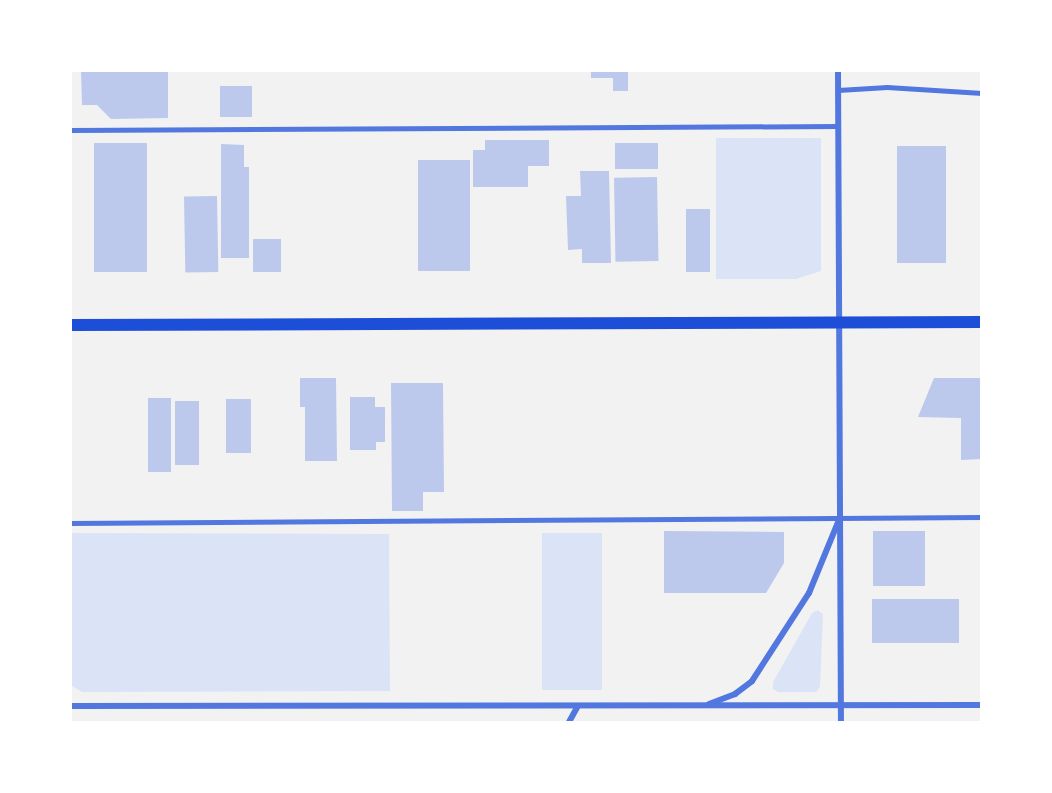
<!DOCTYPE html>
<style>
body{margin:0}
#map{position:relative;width:1052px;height:793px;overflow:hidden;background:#f2f2f2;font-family:"Libre Baskerville",serif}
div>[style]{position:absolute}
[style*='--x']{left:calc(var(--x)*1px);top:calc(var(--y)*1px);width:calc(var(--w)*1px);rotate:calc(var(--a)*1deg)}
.green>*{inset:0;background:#dbe4f7;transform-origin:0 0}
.building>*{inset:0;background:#bdc9ec;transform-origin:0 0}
.service>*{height:4.5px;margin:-2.25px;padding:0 2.25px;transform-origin:2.25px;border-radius:2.25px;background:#5277de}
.minor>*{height:6px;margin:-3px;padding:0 3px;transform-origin:3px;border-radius:3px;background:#5277de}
.secondary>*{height:12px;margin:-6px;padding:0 6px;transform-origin:6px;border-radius:6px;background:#1d4ed8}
span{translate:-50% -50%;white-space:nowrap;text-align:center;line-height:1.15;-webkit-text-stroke:6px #fff;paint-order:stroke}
.frame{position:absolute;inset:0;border:72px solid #fff;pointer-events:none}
</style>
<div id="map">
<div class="green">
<div style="clip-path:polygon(716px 138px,821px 138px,821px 271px,796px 279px,716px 279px)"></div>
<div style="clip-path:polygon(71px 533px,389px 534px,390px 691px,82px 692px,72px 686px)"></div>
<div style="left:602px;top:533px;width:157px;height:60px;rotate:90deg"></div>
<div style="clip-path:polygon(818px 610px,823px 614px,820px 687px,816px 692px,778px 692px,773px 689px,773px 682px,812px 613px)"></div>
</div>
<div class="building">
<div style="clip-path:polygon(81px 70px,168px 70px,168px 118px,111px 119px,97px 105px,82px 105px)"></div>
<div style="clip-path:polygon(591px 70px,628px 70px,628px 91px,613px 91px,613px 78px,591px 78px)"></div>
<div style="left:252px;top:86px;width:31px;height:32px;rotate:90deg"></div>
<div style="clip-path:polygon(485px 140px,549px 140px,549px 166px,528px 166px,528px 187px,473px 187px,473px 150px,485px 150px)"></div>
<div style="left:94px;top:143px;width:53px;height:129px"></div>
<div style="left:615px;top:143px;width:43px;height:26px"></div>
<div style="clip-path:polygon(221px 144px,244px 145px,244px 167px,249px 167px,249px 258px,221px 258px)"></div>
<div style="left:897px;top:146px;width:49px;height:117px"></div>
<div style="left:418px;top:160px;width:52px;height:111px"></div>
<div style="clip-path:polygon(580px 171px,609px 171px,611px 263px,582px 263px,582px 249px,568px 250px,566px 196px,581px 196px)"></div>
<div style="left:657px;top:177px;width:84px;height:43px;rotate:89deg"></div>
<div style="left:217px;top:196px;width:76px;height:33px;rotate:89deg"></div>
<div style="left:686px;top:209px;width:24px;height:63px"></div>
<div style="left:253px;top:239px;width:28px;height:33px"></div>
<div style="clip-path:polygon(300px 378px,336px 378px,337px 461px,305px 461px,305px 407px,300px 407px)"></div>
<div style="clip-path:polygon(934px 378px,982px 378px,982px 459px,961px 460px,961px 418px,918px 417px)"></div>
<div style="clip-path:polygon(391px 383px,443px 383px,444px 492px,423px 492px,423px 511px,392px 511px)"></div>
<div style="clip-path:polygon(350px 397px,375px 397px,375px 407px,385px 407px,385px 442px,376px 442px,376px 450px,350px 450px)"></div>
<div style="left:148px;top:398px;width:23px;height:74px"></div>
<div style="left:226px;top:399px;width:25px;height:54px"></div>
<div style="left:175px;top:401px;width:24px;height:64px"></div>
<div style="clip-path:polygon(664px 531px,784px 532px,784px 563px,766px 593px,664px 593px)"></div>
<div style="left:873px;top:531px;width:52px;height:55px"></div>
<div style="left:872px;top:599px;width:87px;height:44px"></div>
</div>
<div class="service">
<div style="--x:838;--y:90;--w:49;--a:-3.5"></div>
<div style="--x:887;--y:87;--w:95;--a:3.6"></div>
<div style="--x:70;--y:130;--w:768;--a:-0.3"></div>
<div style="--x:70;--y:523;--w:912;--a:-0.38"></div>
</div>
<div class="minor">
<div style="--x:838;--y:70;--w:652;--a:89.74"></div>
<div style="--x:709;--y:704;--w:28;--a:-21"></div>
<div style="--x:735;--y:694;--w:21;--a:-37"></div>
<div style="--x:752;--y:681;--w:105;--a:-57.1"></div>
<div style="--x:809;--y:593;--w:79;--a:-67.7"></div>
<div style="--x:70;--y:706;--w:912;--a:-0.06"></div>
<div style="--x:569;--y:722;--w:18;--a:-61"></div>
</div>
<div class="secondary">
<div style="--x:70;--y:325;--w:912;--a:-0.19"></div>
</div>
<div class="frame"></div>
</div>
